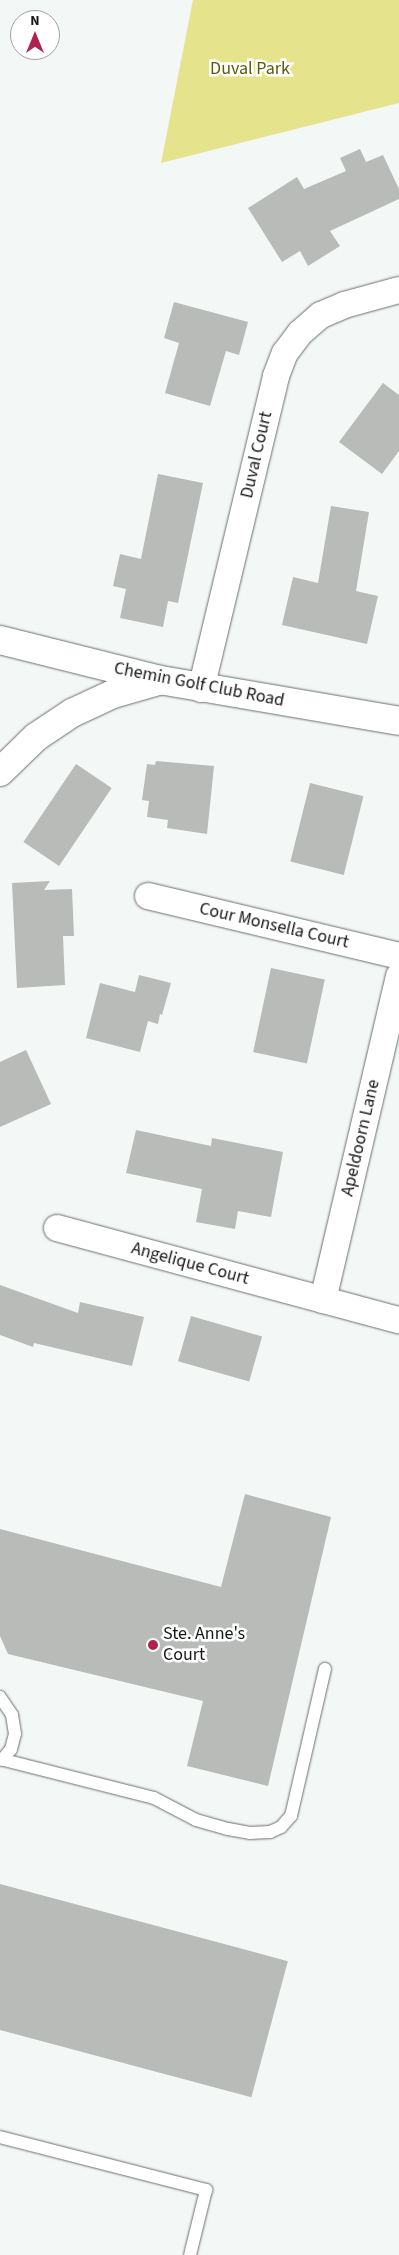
<!DOCTYPE html>
<style>
body{margin:0}
#map{position:relative;width:399px;height:2255px;overflow:hidden;background:#f3f7f6;font-family:"Source Sans 3",sans-serif}
div>[style]{position:absolute}
[style*='--x']{left:calc(var(--x)*1px);top:calc(var(--y)*1px);width:calc(var(--w)*1px);rotate:calc(var(--a)*1deg)}
.green>*{inset:0;background:#e5e38c}
.building>*{inset:0;background:#b9bbb8;transform-origin:0 0}
.roads{filter:drop-shadow(0 0 1px #6c6f6e) drop-shadow(0 0 1px #6c6f6e)}
.lane>*{height:12px;margin:-6px;padding:0 6px;transform-origin:6px;border-radius:6px;background:#fff}
.street>*{height:26px;margin:-13px;padding:0 13px;transform-origin:13px;border-radius:13px;background:#fff}
.secondary>*{height:28px;margin:-14px;padding:0 14px;transform-origin:14px;border-radius:14px;background:#fff}
.dots>*{width:14px;height:14px;translate:-50% -50%;box-sizing:border-box;border:2px solid #fff;border-radius:50%}
span{translate:-50% -50%;white-space:nowrap;text-align:center;line-height:1.15;-webkit-text-stroke:5px #fff;paint-order:stroke}
.park-label{font-size:18px;color:#5d5a09}
.street-label{font-size:18px;color:#161717}
.poi-label{font-size:18px;color:#161717}
.left{translate:0 -50%;text-align:left}
.north{position:absolute;left:10px;top:10px;width:50px;height:50px;box-sizing:border-box;background:#fff;border:1px solid #a2a2a2;border-radius:50%;rotate:0deg;font-size:14px;font-weight:700;line-height:20px;text-align:center;color:#161717}
.north::after{content:'';display:block;margin:auto;width:18px;height:22px;background:#b2214e;clip-path:polygon(50% 0,100% 100%,50% 72%,0 100%)}
</style>
<div id="map">
<div class="green">
<div style="clip-path:polygon(193px 0,399px 0,399px 103px,161px 163px)"></div>
</div>
<div class="building">
<div style="clip-path:polygon(360px 149px,366px 162px,383px 155px,399px 189px,399px 199px,330px 231px,340px 246px,308px 266px,300px 251px,282px 262px,248px 208px,297px 177px,304px 189px,346px 171px,340px 158px)"></div>
<div style="clip-path:polygon(174px 302px,248px 322px,239px 355px,226px 351px,210px 406px,165px 393px,179px 343px,164px 338px)"></div>
<div style="clip-path:polygon(383px 383px,399px 395px,399px 451px,382px 474px,339px 442px)"></div>
<div style="clip-path:polygon(158px 474px,203px 483px,178px 603px,168px 601px,163px 627px,120px 618px,126px 589px,113px 586px,120px 554px,141px 559px)"></div>
<div style="clip-path:polygon(331px 506px,369px 512px,356px 591px,378px 596px,367px 644px,282px 625px,293px 577px,318px 583px)"></div>
<div style="clip-path:polygon(156px 761px,214px 766px,207px 834px,167px 828px,168px 820px,147px 817px,149px 801px,142px 800px,147px 764px,155px 765px)"></div>
<div style="left:76px;top:764px;width:43px;height:94px;rotate:34deg"></div>
<div style="left:310px;top:783px;width:55px;height:81px;rotate:14deg"></div>
<div style="clip-path:polygon(50px 881px,44px 890px,72px 889px,74px 936px,63px 936px,65px 985px,17px 988px,12px 883px)"></div>
<div style="left:271px;top:968px;width:55px;height:86px;rotate:12deg"></div>
<div style="clip-path:polygon(139px 975px,171px 983px,162px 1015px,160px 1014px,158px 1024px,148px 1021px,140px 1052px,86px 1038px,100px 983px,135px 992px)"></div>
<div style="clip-path:polygon(26px 1050px,51px 1104px,0 1127px,0 1062px)"></div>
<div style="clip-path:polygon(136px 1130px,211px 1146px,212px 1138px,283px 1152px,271px 1217px,238px 1211px,235px 1229px,196px 1222px,202px 1189px,126px 1173px)"></div>
<div style="clip-path:polygon(0 1285px,78px 1313px,80px 1302px,144px 1317px,132px 1366px,34px 1343px,33px 1347px,0 1335px)"></div>
<div style="left:191px;top:1316px;width:74px;height:47px;rotate:16deg"></div>
<div style="clip-path:polygon(245px 1494px,331px 1517px,268px 1786px,187px 1766px,203px 1701px,8px 1654px,0 1636px,0 1529px,221px 1587px)"></div>
<div style="left:0;top:1884px;width:298px;height:141px;rotate:15deg"></div>
</div>
<div class="roads">
<div class="lane">
<div style="--x:0;--y:1697;--w:22;--a:56"></div>
<div style="--x:12;--y:1715;--w:19;--a:81"></div>
<div style="--x:15;--y:1734;--w:16;--a:105"></div>
<div style="--x:11;--y:1749;--w:14;--a:129"></div>
<div style="--x:0;--y:1759;--w:159;--a:14.2"></div>
<div style="--x:154;--y:1798;--w:47;--a:27.6"></div>
<div style="--x:196;--y:1820;--w:33;--a:16"></div>
<div style="--x:228;--y:1829;--w:22;--a:10"></div>
<div style="--x:250;--y:1833;--w:20;--a:-3"></div>
<div style="--x:270;--y:1832;--w:12;--a:-24"></div>
<div style="--x:281;--y:1827;--w:15;--a:-48"></div>
<div style="--x:291;--y:1816;--w:151;--a:-77"></div>
<div style="--x:0;--y:2137;--w:213;--a:14.4"></div>
<div style="--x:206;--y:2190;--w:67;--a:103.8"></div>
</div>
<div class="street">
<div style="--x:201;--y:689;--w:322;--a:-76.5"></div>
<div style="--x:276;--y:376;--w:25;--a:-69"></div>
<div style="--x:285;--y:353;--w:25;--a:-53"></div>
<div style="--x:300;--y:333;--w:28;--a:-41"></div>
<div style="--x:321;--y:315;--w:25;--a:-23"></div>
<div style="--x:344;--y:305;--w:57;--a:-15.3"></div>
<div style="--x:148;--y:896;--w:258;--a:13.4"></div>
<div style="--x:57;--y:1228;--w:354;--a:15.1"></div>
<div style="--x:323;--y:1300;--w:333;--a:-76.8"></div>
</div>
<div class="secondary">
<div style="--x:0;--y:640;--w:165;--a:14"></div>
<div style="--x:160;--y:680;--w:242;--a:9.7"></div>
<div style="--x:0;--y:772;--w:50;--a:-44.2"></div>
<div style="--x:36;--y:737;--w:43;--a:-33.7"></div>
<div style="--x:72;--y:713;--w:45;--a:-24.9"></div>
<div style="--x:113;--y:694;--w:47;--a:-16.1"></div>
</div>
</div>
<div class="dots">
<div style="left:153px;top:1645px;background:#b2214e"></div>
</div>
<div class="park-label">
<span style="left:250px;top:69px">Duval Park</span>
</div>
<div class="street-label">
<span style="left:257px;top:455px;rotate:-77deg">Duval Court</span>
<span style="left:199px;top:685px;rotate:11deg">Chemin Golf Club Road</span>
<span style="left:274px;top:926px;rotate:13deg">Cour Monsella Court</span>
<span style="left:361px;top:1138px;rotate:-77deg">Apeldoorn Lane</span>
<span style="left:190px;top:1264px;rotate:15deg">Angelique Court</span>
</div>
<div class="poi-label">
<span class="left" style="left:163px;top:1645px">Ste. Anne's<br>Court</span>
</div>
<div class="north">N</div>
</div>
